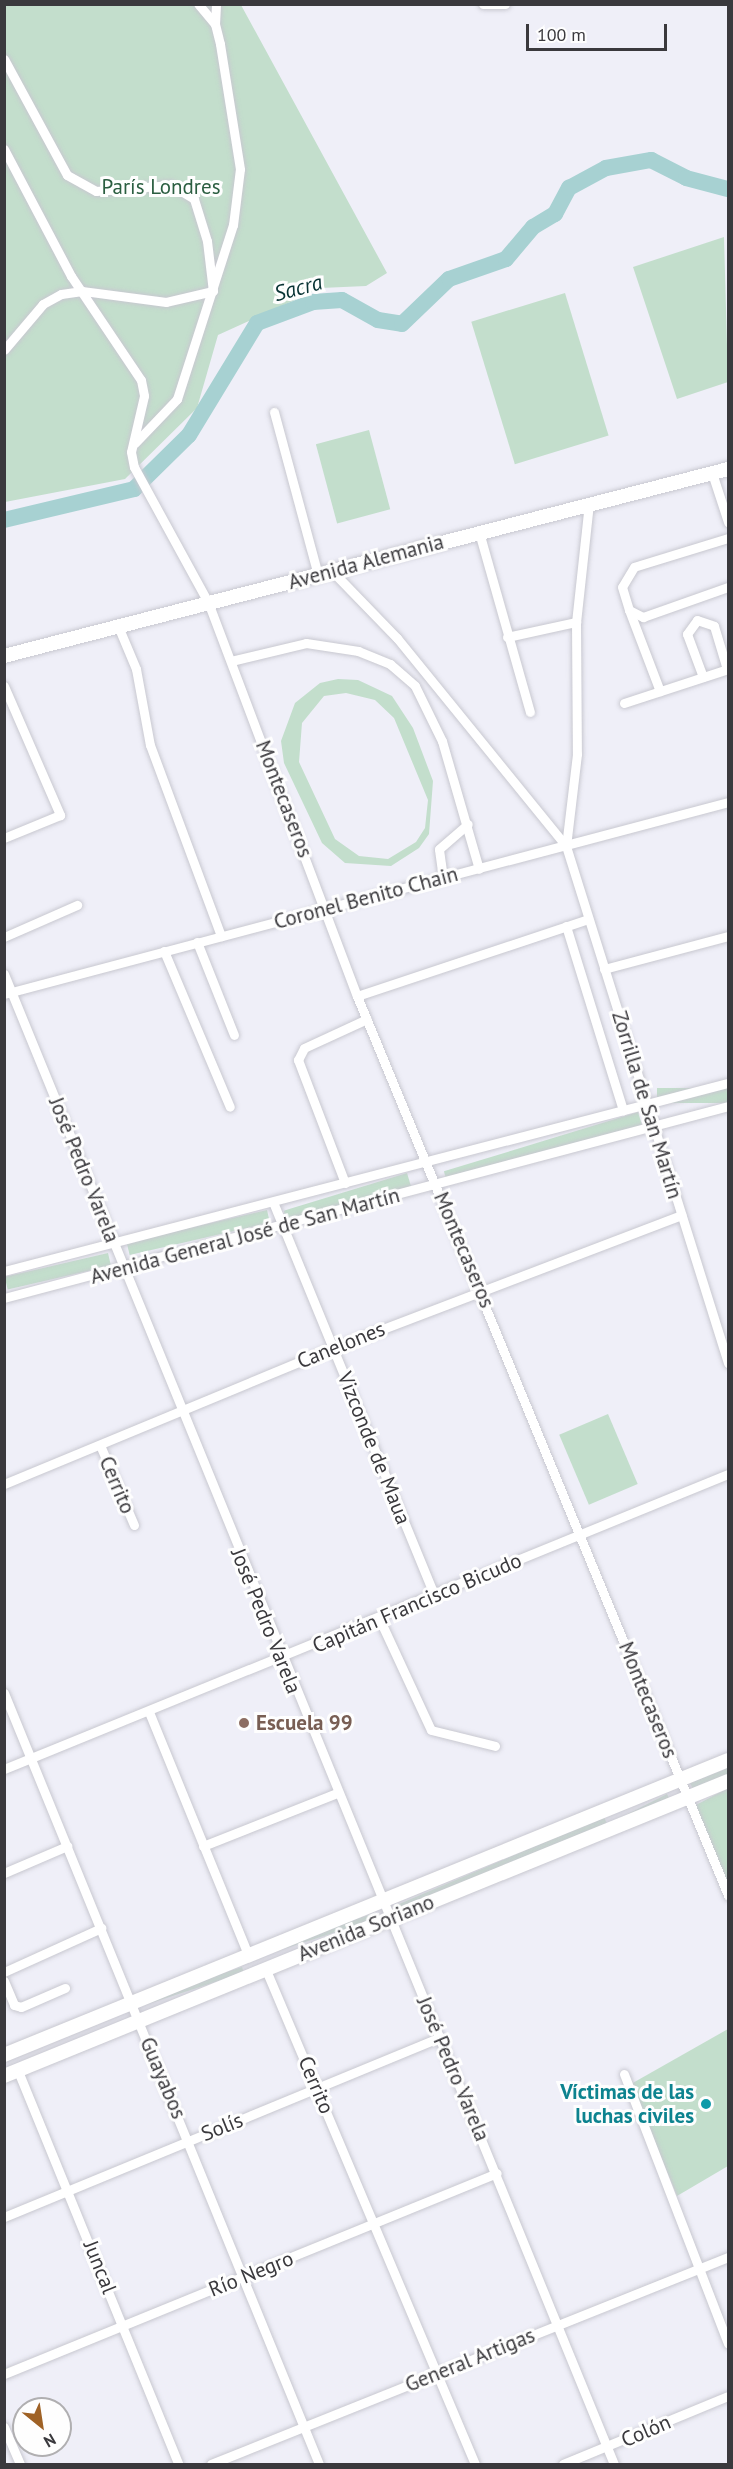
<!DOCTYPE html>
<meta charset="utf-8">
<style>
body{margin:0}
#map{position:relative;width:733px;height:2469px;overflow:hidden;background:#efeff8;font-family:"PT Sans",sans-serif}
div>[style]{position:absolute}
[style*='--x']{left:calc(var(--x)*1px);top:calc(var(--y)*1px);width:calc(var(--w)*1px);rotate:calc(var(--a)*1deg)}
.green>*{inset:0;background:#c3decc;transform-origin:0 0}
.river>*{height:16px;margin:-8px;padding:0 8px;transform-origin:8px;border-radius:8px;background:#a7d1d2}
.roads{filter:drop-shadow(0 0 2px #c8c8d0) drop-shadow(0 0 2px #c8c8d0)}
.street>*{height:9px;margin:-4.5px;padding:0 4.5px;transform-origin:4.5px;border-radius:4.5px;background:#fff}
.secondary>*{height:14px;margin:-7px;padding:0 7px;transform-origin:7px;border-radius:7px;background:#fff}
.dots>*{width:16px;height:16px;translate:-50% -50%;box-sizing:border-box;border:3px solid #fefefe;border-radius:50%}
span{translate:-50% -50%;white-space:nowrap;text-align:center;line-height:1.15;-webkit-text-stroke:6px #fefefe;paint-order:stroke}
.park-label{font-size:21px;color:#2b5e41}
.street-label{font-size:21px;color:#3a393d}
.education-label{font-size:21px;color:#785e54;font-weight:700}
.left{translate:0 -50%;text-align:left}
.culture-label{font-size:21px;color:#0d838f;font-weight:700}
.right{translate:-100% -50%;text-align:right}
.water-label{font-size:22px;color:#083334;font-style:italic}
.frame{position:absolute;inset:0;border:6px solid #3a393d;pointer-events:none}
.north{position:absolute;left:12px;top:2397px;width:60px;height:60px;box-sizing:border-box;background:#fefefe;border:2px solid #b0afb1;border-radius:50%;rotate:150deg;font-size:16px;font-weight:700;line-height:24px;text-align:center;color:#3a393d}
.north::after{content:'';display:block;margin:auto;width:21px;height:27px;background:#9f6226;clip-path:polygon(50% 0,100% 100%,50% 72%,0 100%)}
.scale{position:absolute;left:526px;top:24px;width:141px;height:27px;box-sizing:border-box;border:3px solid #3a393d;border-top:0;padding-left:8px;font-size:18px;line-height:21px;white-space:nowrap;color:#3a393d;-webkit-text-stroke:4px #fefefe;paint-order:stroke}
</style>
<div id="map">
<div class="green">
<div style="clip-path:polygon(5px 5px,241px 5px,387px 273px,366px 286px,321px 288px,218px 335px,197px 408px,125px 479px,5px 502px)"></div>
<div style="clip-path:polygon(724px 237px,728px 382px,677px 399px,633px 267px)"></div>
<div style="left:565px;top:293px;width:149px;height:98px;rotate:73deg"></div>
<div style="left:369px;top:430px;width:82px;height:55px;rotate:75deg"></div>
<div style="clip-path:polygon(evenodd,338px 679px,358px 680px,392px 696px,413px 728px,433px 781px,429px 834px,419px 848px,391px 866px,345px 863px,322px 843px,284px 763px,281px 741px,295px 703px,320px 683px,338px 679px,346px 693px,375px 700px,394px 718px,428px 800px,425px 828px,416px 842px,388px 859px,359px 856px,335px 839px,299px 762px,302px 723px,324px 696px,346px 693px)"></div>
<div style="left:728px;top:1088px;width:15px;height:71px;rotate:90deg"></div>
<div style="left:638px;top:1112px;width:14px;height:203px;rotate:73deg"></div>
<div style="left:407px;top:1173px;width:14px;height:129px;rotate:73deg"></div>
<div style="left:267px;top:1210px;width:13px;height:144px;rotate:77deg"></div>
<div style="left:108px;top:1253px;width:13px;height:106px;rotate:77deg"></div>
<div style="left:608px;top:1414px;width:76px;height:53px;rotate:67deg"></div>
<div style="clip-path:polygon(728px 1768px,728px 1776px,694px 1791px,690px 1783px)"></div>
<div style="clip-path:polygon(728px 1788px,728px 1886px,694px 1806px)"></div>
<div style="left:667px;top:1794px;width:7px;height:56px;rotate:63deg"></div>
<div style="left:604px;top:1817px;width:8px;height:229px;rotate:67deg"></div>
<div style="left:375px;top:1913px;width:6px;height:116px;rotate:72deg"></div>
<div style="left:242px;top:1967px;width:6px;height:110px;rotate:72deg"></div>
<div style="clip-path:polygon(728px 2029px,728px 2166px,677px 2196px,631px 2084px)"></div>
</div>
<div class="river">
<div style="--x:4;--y:520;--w:134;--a:-13.4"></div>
<div style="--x:134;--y:489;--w:77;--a:-44.5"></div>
<div style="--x:189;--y:435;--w:131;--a:-58.7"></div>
<div style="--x:257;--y:323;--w:60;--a:-20.6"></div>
<div style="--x:313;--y:302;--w:29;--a:-4"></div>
<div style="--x:342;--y:300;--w:41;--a:29.1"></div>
<div style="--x:378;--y:320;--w:24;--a:9"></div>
<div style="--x:402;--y:324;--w:65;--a:-43.8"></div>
<div style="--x:449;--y:279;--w:60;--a:-19.3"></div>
<div style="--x:506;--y:259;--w:42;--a:-49.8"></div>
<div style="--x:533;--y:227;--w:26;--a:-31"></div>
<div style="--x:555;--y:214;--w:30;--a:-62"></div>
<div style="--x:569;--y:188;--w:42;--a:-28.4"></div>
<div style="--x:606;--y:168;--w:46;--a:-10.1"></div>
<div style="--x:651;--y:160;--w:39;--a:27"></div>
<div style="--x:686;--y:178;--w:43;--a:14.7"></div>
</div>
<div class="roads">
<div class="street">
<div style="--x:483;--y:4;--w:22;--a:0"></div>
<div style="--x:215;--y:24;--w:20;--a:-87"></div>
<div style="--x:4;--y:59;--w:132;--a:61.5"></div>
<div style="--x:67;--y:175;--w:33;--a:29"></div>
<div style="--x:96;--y:191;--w:75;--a:-4.6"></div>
<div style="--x:171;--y:185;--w:27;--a:31"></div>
<div style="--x:194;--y:199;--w:44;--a:72.8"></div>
<div style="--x:207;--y:241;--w:50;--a:83.2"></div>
<div style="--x:213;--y:291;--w:48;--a:166.8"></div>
<div style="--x:166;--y:302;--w:85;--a:-172.5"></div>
<div style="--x:82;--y:291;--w:21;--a:172"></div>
<div style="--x:61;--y:294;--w:21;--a:151"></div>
<div style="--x:43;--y:304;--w:60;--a:130.3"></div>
<div style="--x:4;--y:149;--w:144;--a:62.2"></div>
<div style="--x:71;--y:276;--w:125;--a:56.1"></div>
<div style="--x:141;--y:380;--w:16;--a:79"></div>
<div style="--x:144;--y:396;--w:57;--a:103.1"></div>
<div style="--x:131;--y:452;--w:15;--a:79"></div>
<div style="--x:134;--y:467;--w:154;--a:61.3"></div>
<div style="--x:208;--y:602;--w:421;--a:69.3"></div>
<div style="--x:357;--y:996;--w:973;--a:67.58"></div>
<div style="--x:274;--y:412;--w:169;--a:74.9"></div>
<div style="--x:135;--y:443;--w:61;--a:-46.3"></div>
<div style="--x:177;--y:399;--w:183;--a:-72.2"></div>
<div style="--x:233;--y:225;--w:56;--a:-82.9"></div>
<div style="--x:240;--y:169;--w:127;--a:-99.1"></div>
<div style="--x:220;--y:44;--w:21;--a:-104"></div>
<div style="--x:215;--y:24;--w:26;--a:-130"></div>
<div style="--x:712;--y:473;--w:52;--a:71.9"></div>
<div style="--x:589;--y:503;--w:120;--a:96.2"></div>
<div style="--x:576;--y:622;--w:132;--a:89.6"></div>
<div style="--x:577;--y:754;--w:93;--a:96.8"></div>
<div style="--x:566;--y:846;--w:542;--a:72.6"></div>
<div style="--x:479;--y:532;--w:187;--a:74.2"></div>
<div style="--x:728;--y:538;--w:98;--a:162.9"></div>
<div style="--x:634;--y:567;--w:23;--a:121"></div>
<div style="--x:622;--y:587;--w:24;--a:73"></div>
<div style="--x:629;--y:610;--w:16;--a:27"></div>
<div style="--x:643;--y:617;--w:90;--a:-19.4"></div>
<div style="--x:333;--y:572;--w:92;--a:45.9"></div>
<div style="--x:397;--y:638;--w:268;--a:50.9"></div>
<div style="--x:629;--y:610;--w:87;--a:69.1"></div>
<div style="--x:118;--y:626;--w:47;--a:67.3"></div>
<div style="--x:136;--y:669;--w:77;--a:79.6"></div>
<div style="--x:150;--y:745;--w:204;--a:69.6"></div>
<div style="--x:507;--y:637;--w:71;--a:-12.3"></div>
<div style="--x:231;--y:661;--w:77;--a:-13.5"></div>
<div style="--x:306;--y:643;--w:53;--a:8.7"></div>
<div style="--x:358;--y:651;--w:35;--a:22"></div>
<div style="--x:390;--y:664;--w:33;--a:41"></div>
<div style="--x:415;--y:686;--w:61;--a:63.9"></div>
<div style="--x:442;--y:741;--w:133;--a:73.9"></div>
<div style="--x:703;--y:677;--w:46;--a:-110.4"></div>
<div style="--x:687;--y:634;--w:17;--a:-54"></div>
<div style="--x:697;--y:620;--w:18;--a:19"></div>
<div style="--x:714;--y:626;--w:45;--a:73.2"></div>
<div style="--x:4;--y:686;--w:141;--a:66.5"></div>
<div style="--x:60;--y:815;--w:61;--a:157.7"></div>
<div style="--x:624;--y:703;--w:109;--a:-18.1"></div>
<div style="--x:443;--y:878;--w:29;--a:-98"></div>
<div style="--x:439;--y:849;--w:38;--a:-41"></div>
<div style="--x:566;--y:926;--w:193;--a:72.8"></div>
<div style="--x:4;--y:937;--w:80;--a:-23.7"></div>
<div style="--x:197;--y:942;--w:100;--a:68.3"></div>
<div style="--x:164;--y:951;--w:169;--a:67.1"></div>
<div style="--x:604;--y:969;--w:128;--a:-14.9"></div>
<div style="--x:4;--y:974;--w:1610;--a:67.74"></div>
<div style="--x:4;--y:994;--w:749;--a:-14.85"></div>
<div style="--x:357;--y:996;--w:243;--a:-18.4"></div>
<div style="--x:345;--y:1183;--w:132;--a:-110.9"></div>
<div style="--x:298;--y:1060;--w:13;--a:-63"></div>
<div style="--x:304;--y:1048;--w:69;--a:-24.7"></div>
<div style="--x:273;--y:1202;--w:424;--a:67.7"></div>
<div style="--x:4;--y:1271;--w:748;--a:-14.56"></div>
<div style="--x:4;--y:1298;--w:749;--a:-14.85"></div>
<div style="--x:100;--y:1445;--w:87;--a:67"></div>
<div style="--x:4;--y:1484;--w:356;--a:-22.5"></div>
<div style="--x:333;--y:1348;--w:373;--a:-20.9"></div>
<div style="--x:379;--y:1618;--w:123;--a:65.1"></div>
<div style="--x:431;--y:1730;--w:66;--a:14"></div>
<div style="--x:4;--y:1693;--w:833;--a:67.78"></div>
<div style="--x:149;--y:1712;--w:261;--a:67.8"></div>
<div style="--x:4;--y:1769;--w:782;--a:-22.17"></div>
<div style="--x:203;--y:1846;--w:144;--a:-21.6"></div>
<div style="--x:4;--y:1873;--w:69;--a:-23.2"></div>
<div style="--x:266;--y:1970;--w:536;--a:67.07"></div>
<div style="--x:4;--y:1972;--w:107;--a:-24.4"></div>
<div style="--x:4;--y:1981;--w:26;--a:67"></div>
<div style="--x:14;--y:2005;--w:7;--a:16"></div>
<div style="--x:21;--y:2007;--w:48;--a:-23.4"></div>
<div style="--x:18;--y:2071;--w:424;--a:67.8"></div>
<div style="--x:624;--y:2074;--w:289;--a:68.9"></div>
<div style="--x:4;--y:2217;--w:472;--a:-22.4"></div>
<div style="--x:4;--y:2374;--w:532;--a:-22.18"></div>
<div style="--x:4;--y:2427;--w:40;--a:66.6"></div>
<div style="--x:211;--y:2464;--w:557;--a:-21.82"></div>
<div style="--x:563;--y:2464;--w:178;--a:-22.4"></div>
</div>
<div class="secondary">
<div style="--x:4;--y:656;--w:748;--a:-14.48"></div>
<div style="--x:4;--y:2055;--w:782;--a:-22.17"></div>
<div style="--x:4;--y:2076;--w:782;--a:-22.17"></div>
</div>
</div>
<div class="dots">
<div style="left:244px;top:1723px;background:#8d6e63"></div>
<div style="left:706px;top:2104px;background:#0f9aa8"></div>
</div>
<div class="park-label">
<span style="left:161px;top:187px">París Londres</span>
</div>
<div class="street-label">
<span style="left:366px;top:562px;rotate:-15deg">Avenida Alemania</span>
<span style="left:284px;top:799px;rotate:69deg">Montecaseros</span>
<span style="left:366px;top:898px;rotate:-15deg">Coronel Benito Chain</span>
<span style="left:647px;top:1105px;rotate:73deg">Zorrilla de San Martín</span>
<span style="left:84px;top:1170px;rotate:68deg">José Pedro Varela</span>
<span style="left:245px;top:1236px;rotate:-15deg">Avenida General José de San Martín</span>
<span style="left:464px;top:1250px;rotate:67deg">Montecaseros</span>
<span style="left:341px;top:1345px;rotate:-22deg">Canelones</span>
<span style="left:374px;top:1448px;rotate:68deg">Vizconde de Maua</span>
<span style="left:117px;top:1485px;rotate:67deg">Cerrito</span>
<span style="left:417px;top:1603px;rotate:-23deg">Capitán Francisco Bicudo</span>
<span style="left:266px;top:1621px;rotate:68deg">José Pedro Varela</span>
<span style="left:648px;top:1700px;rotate:68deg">Montecaseros</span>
<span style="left:366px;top:1928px;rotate:-22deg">Avenida Soriano</span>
<span style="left:453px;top:2069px;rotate:67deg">José Pedro Varela</span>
<span style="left:163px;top:2078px;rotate:67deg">Guayabos</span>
<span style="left:316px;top:2085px;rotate:67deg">Cerrito</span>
<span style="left:222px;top:2127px;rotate:-22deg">Solís</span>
<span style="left:100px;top:2267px;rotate:68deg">Juncal</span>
<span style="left:251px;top:2274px;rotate:-22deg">Río Negro</span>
<span style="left:470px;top:2360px;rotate:-22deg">General Artigas</span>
<span style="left:646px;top:2431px;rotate:-23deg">Colón</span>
</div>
<div class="education-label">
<span class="left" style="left:256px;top:1723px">Escuela 99</span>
</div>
<div class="culture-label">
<span class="right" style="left:694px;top:2104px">Víctimas de las<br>luchas civiles</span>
</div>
<div class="water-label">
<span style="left:298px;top:288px;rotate:-15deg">Sacra</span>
</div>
<div class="frame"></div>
<div class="north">N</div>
<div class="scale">100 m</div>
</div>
